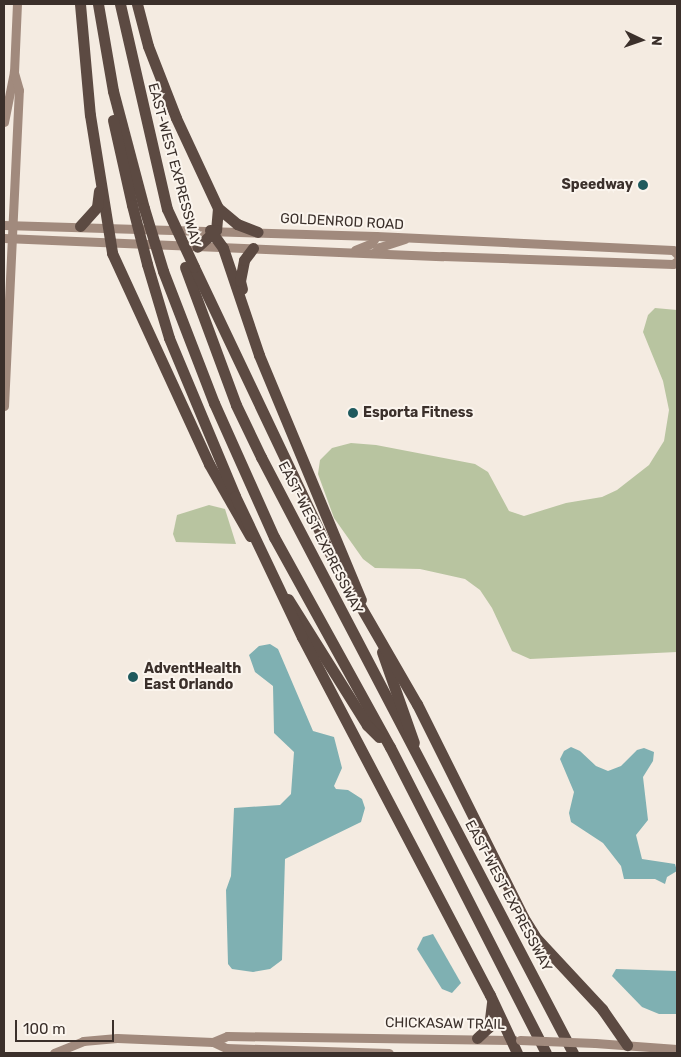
<!DOCTYPE html>
<style>
body{margin:0}
#map{position:relative;width:681px;height:1057px;overflow:hidden;background:#f4ebe1;font-family:Rubik,sans-serif}
div>[style]{position:absolute}
[style*='--x']{left:calc(var(--x)*1px);top:calc(var(--y)*1px);width:calc(var(--w)*1px);rotate:calc(var(--a)*1deg)}
.green>*{inset:0;background:#b8c4a0}
.water>*{inset:0;background:#7fb0b2}
.secondary>*{height:9px;margin:-4.5px;padding:0 4.5px;transform-origin:4.5px;border-radius:4.5px;background:#a18a7d}
.highway>*{height:11px;margin:-5.5px;padding:0 5.5px;transform-origin:5.5px;border-radius:5.5px;background:#5c4a42}
.secondary-bridge>*{height:9px;margin:-4.5px;padding:0 4.5px;transform-origin:4.5px;border-radius:4.5px;background:#a18a7d}
.highway-bridge>*{height:11px;margin:-5.5px;padding:0 5.5px;transform-origin:5.5px;border-radius:5.5px;background:#5c4a42}
.dots>*{width:14px;height:14px;translate:-50% -50%;box-sizing:border-box;border:2px solid #fbf5ee;border-radius:50%}
span{translate:-50% -50%;white-space:nowrap;text-align:center;line-height:1.15;-webkit-text-stroke:4px #fbf5ee;paint-order:stroke}
.street-label{font-size:14px;color:#3b302b}
.poi-label{font-size:14px;color:#3b302b;font-weight:700}
.right{translate:-100% -50%;text-align:right}
.left{translate:0 -50%;text-align:left}
.frame{position:absolute;inset:0;border:5px solid #3b302b;pointer-events:none}
.north{position:absolute;left:616px;top:15px;width:50px;height:50px;-webkit-text-stroke:4px #fbf5ee;paint-order:stroke;rotate:93deg;font-size:14px;font-weight:700;line-height:20px;text-align:center;color:#3b302b}
.north::after{content:'';display:block;margin:auto;width:18px;height:22px;background:#3b302b;clip-path:polygon(50% 0,100% 100%,50% 72%,0 100%)}
.scale{position:absolute;left:15px;top:1020px;width:99px;height:22px;box-sizing:border-box;border:2px solid #3b302b;border-top:0;padding-left:6px;font-size:15px;line-height:18px;white-space:nowrap;color:#3b302b;-webkit-text-stroke:4px #fbf5ee;paint-order:stroke}
</style>
<div id="map">
<div class="green">
<div style="clip-path:polygon(655px 308px,677px 310px,677px 652px,530px 659px,512px 651px,492px 608px,480px 590px,465px 579px,420px 569px,375px 568px,363px 559px,334px 518px,318px 474px,320px 460px,332px 448px,351px 443px,376px 445px,475px 464px,488px 472px,509px 511px,524px 516px,566px 503px,602px 497px,617px 490px,649px 465px,664px 441px,669px 410px,663px 381px,643px 332px,648px 315px)"></div>
<div style="clip-path:polygon(209px 505px,225px 509px,236px 544px,176px 542px,173px 534px,177px 515px)"></div>
</div>
<div class="water">
<div style="clip-path:polygon(270px 644px,278px 649px,313px 731px,334px 737px,342px 768px,334px 786px,336px 789px,348px 790px,362px 799px,365px 808px,361px 822px,285px 859px,282px 960px,270px 969px,253px 972px,232px 969px,228px 964px,226px 890px,231px 876px,234px 808px,280px 805px,291px 794px,294px 752px,274px 733px,273px 686px,255px 672px,249px 655px,259px 646px)"></div>
<div style="clip-path:polygon(571px 747px,580px 751px,596px 766px,608px 771px,621px 766px,637px 750px,644px 748px,654px 752px,653px 761px,643px 777px,648px 820px,636px 835px,642px 859px,675px 864px,677px 871px,667px 877px,665px 884px,655px 879px,624px 879px,621px 866px,603px 843px,571px 822px,569px 813px,574px 792px,560px 759px,564px 751px)"></div>
<div style="clip-path:polygon(433px 934px,461px 983px,452px 993px,442px 989px,417px 949px,423px 937px)"></div>
<div style="clip-path:polygon(616px 969px,677px 971px,677px 1014px,659px 1014px,642px 1007px,612px 976px)"></div>
</div>
<div class="secondary">
<div style="--x:4;--y:122;--w:51;--a:-78.7"></div>
<div style="--x:14;--y:72;--w:68;--a:-87.5"></div>
<div style="--x:4;--y:225;--w:372;--a:1.7"></div>
<div style="--x:376;--y:236;--w:297;--a:2.7"></div>
<div style="--x:673;--y:250;--w:6;--a:45"></div>
<div style="--x:4;--y:238;--w:438;--a:2.4"></div>
<div style="--x:442;--y:256;--w:231;--a:2"></div>
<div style="--x:673;--y:264;--w:5;--a:-37"></div>
<div style="--x:355;--y:250;--w:18;--a:-22"></div>
<div style="--x:372;--y:243;--w:8;--a:-60"></div>
<div style="--x:375;--y:252;--w:7;--a:-45"></div>
<div style="--x:380;--y:247;--w:26;--a:-18"></div>
<div style="--x:4;--y:406;--w:316;--a:-87.3"></div>
<div style="--x:19;--y:90;--w:19;--a:-106"></div>
<div style="--x:213;--y:1042;--w:15;--a:-23"></div>
<div style="--x:227;--y:1036;--w:287;--a:0.8"></div>
<div style="--x:595;--y:1043;--w:82;--a:4.2"></div>
<div style="--x:54;--y:1053;--w:31;--a:-22"></div>
<div style="--x:83;--y:1041;--w:34;--a:-5"></div>
<div style="--x:117;--y:1038;--w:96;--a:2.4"></div>
<div style="--x:213;--y:1042;--w:14;--a:25"></div>
<div style="--x:226;--y:1048;--w:163;--a:1.8"></div>
</div>
<div class="highway">
<div style="--x:80;--y:4;--w:111;--a:84.9"></div>
<div style="--x:90;--y:115;--w:140;--a:80.9"></div>
<div style="--x:112;--y:253;--w:232;--a:65.3"></div>
<div style="--x:209;--y:464;--w:83;--a:60.3"></div>
<div style="--x:98;--y:4;--w:88;--a:80.2"></div>
<div style="--x:113;--y:91;--w:121;--a:75.2"></div>
<div style="--x:120;--y:4;--w:210;--a:77.1"></div>
<div style="--x:137;--y:4;--w:43;--a:75.3"></div>
<div style="--x:148;--y:46;--w:77;--a:68.7"></div>
<div style="--x:176;--y:118;--w:99;--a:65"></div>
<div style="--x:218;--y:208;--w:22;--a:95"></div>
<div style="--x:216;--y:230;--w:25;--a:138"></div>
<div style="--x:113;--y:120;--w:87;--a:77.4"></div>
<div style="--x:218;--y:208;--w:25;--a:40"></div>
<div style="--x:237;--y:224;--w:22;--a:21"></div>
<div style="--x:80;--y:226;--w:25;--a:-48"></div>
<div style="--x:97;--y:207;--w:16;--a:-83"></div>
<div style="--x:210;--y:230;--w:22;--a:54"></div>
<div style="--x:223;--y:248;--w:113;--a:71.4"></div>
<div style="--x:259;--y:355;--w:265;--a:67.4"></div>
<div style="--x:147;--y:264;--w:77;--a:73.4"></div>
<div style="--x:169;--y:338;--w:171;--a:67.3"></div>
<div style="--x:185;--y:267;--w:147;--a:69.7"></div>
<div style="--x:236;--y:405;--w:58;--a:64.3"></div>
<div style="--x:261;--y:457;--w:673;--a:62.37"></div>
<div style="--x:194;--y:267;--w:321;--a:64.6"></div>
<div style="--x:163;--y:271;--w:142;--a:68.9"></div>
<div style="--x:214;--y:403;--w:147;--a:65.9"></div>
<div style="--x:274;--y:537;--w:240;--a:61.1"></div>
<div style="--x:390;--y:747;--w:343;--a:63"></div>
<div style="--x:242;--y:289;--w:8;--a:-104"></div>
<div style="--x:240;--y:281;--w:21;--a:-79"></div>
<div style="--x:244;--y:260;--w:15;--a:-53"></div>
<div style="--x:288;--y:599;--w:149;--a:57.9"></div>
<div style="--x:367;--y:725;--w:17;--a:45"></div>
<div style="--x:302;--y:637;--w:404;--a:62.3"></div>
<div style="--x:490;--y:995;--w:64;--a:65"></div>
<div style="--x:382;--y:652;--w:96;--a:70.6"></div>
<div style="--x:417;--y:704;--w:238;--a:63.5"></div>
<div style="--x:523;--y:917;--w:26;--a:58"></div>
<div style="--x:537;--y:939;--w:96;--a:47.1"></div>
<div style="--x:602;--y:1009;--w:44;--a:55.2"></div>
<div style="--x:477;--y:1038;--w:16;--a:-43"></div>
<div style="--x:489;--y:1027;--w:24;--a:-83"></div>
</div>
<div class="secondary-bridge">
<div style="--x:520;--y:1040;--w:75;--a:2.3"></div>
</div>
<div class="highway-bridge">
<div style="--x:132;--y:205;--w:61;--a:75.7"></div>
<div style="--x:144;--y:208;--w:66;--a:73.2"></div>
<div style="--x:167;--y:209;--w:64;--a:65"></div>
<div style="--x:235;--y:496;--w:156;--a:64.6"></div>
<div style="--x:332;--y:557;--w:170;--a:60"></div>
</div>
<div class="dots">
<div style="left:643px;top:185px;background:#1f5a5e"></div>
<div style="left:353px;top:413px;background:#1f5a5e"></div>
<div style="left:133px;top:677px;background:#1f5a5e"></div>
</div>
<div class="street-label">
<span style="left:174px;top:165px;rotate:75deg">EAST-WEST EXPRESSWAY</span>
<span style="left:342px;top:222px;rotate:3deg">GOLDENROD ROAD</span>
<span style="left:320px;top:538px;rotate:63deg">EAST-WEST EXPRESSWAY</span>
<span style="left:508px;top:896px;rotate:62deg">EAST-WEST EXPRESSWAY</span>
<span style="left:445px;top:1024px;rotate:1deg">CHICKASAW TRAIL</span>
</div>
<div class="poi-label">
<span class="right" style="left:633px;top:185px">Speedway</span>
<span class="left" style="left:363px;top:413px">Esporta Fitness</span>
<span class="left" style="left:144px;top:677px">AdventHealth<br>East Orlando</span>
</div>
<div class="frame"></div>
<div class="north">N</div>
<div class="scale">100 m</div>
</div>
